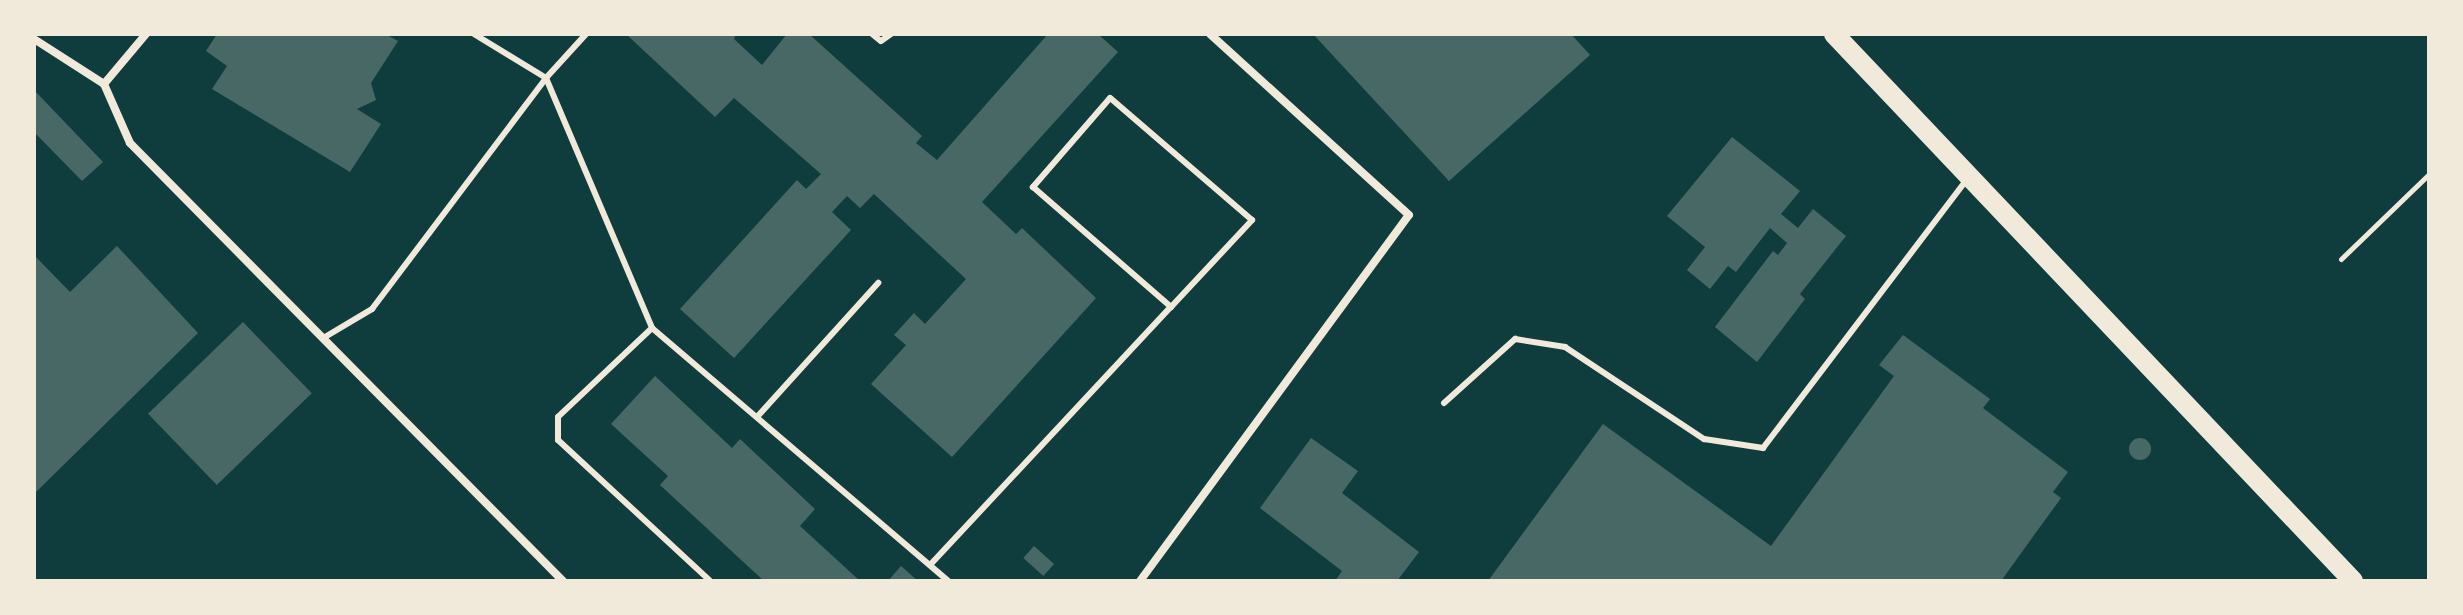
<!DOCTYPE html>
<style>
body{margin:0}
#map{position:relative;width:2463px;height:615px;overflow:hidden;background:#0f3d3e;font-family:Figtree,sans-serif}
div>[style]{position:absolute}
[style*='--x']{left:calc(var(--x)*1px);top:calc(var(--y)*1px);width:calc(var(--w)*1px);rotate:calc(var(--a)*1deg)}
.building>*{inset:0;background:#486865;transform-origin:0 0}
.round{border-radius:50%}
.path>*{height:5px;margin:-2.5px;padding:0 2.5px;transform-origin:2.5px;border-radius:2.5px;background:#f1e9da}
.service>*{height:6px;margin:-3px;padding:0 3px;transform-origin:3px;border-radius:3px;background:#f1e9da}
.minor>*{height:8px;margin:-4px;padding:0 4px;transform-origin:4px;border-radius:4px;background:#f1e9da}
.primary>*{height:20px;margin:-10px;padding:0 10px;transform-origin:10px;border-radius:10px;background:#f1e9da}
span{translate:-50% -50%;white-space:nowrap;text-align:center;line-height:1.15;-webkit-text-stroke:6px #f1e9da;paint-order:stroke}
.frame{position:absolute;inset:0;border:36px solid #f1e9da;pointer-events:none}
</style>
<div id="map">
<div class="building">
<div style="clip-path:polygon(217px 34px,385px 34px,398px 41px,371px 83px,376px 100px,357px 109px,381px 124px,350px 172px,212px 89px,227px 66px,206px 51px)"></div>
<div style="clip-path:polygon(626px 34px,736px 34px,734px 39px,762px 65px,787px 34px,809px 34px,922px 136px,916px 143px,937px 160px,1048px 34px,1098px 34px,1118px 52px,982px 202px,1016px 234px,1022px 228px,1096px 298px,952px 457px,871px 384px,906px 345px,894px 335px,914px 313px,925px 324px,966px 279px,874px 194px,860px 208px,847px 196px,832px 212px,851px 230px,734px 358px,680px 309px,797px 180px,806px 189px,821px 174px,734px 98px,715px 117px)"></div>
<div style="clip-path:polygon(1313px 34px,1571px 34px,1590px 55px,1449px 181px)"></div>
<div style="clip-path:polygon(34px 90px,103px 162px,82px 181px,34px 132px)"></div>
<div style="clip-path:polygon(1732px 137px,1800px 191px,1781px 214px,1798px 228px,1813px 209px,1846px 236px,1800px 294px,1805px 299px,1757px 362px,1715px 327px,1773px 251px,1778px 255px,1787px 243px,1770px 228px,1736px 272px,1728px 266px,1710px 289px,1687px 270px,1705px 247px,1667px 216px)"></div>
<div style="clip-path:polygon(117px 246px,198px 333px,34px 494px,34px 255px,70px 292px)"></div>
<div style="left:243px;top:322px;width:99px;height:132px;rotate:46deg"></div>
<div style="clip-path:polygon(1903px 335px,1990px 399px,1983px 408px,2068px 472px,2053px 492px,2061px 498px,2001px 581px,1488px 581px,1603px 424px,1771px 546px,1894px 376px,1879px 365px)"></div>
<div style="clip-path:polygon(655px 376px,732px 448px,740px 439px,815px 509px,800px 526px,860px 581px,764px 581px,660px 485px,668px 476px,611px 424px)"></div>
<div style="clip-path:polygon(1311px 438px,1358px 471px,1342px 493px,1419px 552px,1397px 581px,1335px 581px,1342px 571px,1260px 508px)"></div>
<div class="round" style="left:2129px;top:438px;width:22px;height:22px"></div>
<div style="left:1034px;top:546px;width:27px;height:16px;rotate:42deg"></div>
<div style="clip-path:polygon(901px 566px,918px 581px,888px 581px)"></div>
</div>
<div class="path">
<div style="--x:2341;--y:259;--w:122;--a:-44"></div>
</div>
<div class="service">
<div style="--x:474;--y:34;--w:84;--a:31.4"></div>
<div style="--x:546;--y:78;--w:272;--a:67"></div>
<div style="--x:652;--y:328;--w:389;--a:40.5"></div>
<div style="--x:872;--y:34;--w:11;--a:38"></div>
<div style="--x:881;--y:41;--w:12;--a:-35"></div>
<div style="--x:652;--y:328;--w:129;--a:136.6"></div>
<div style="--x:558;--y:417;--w:23;--a:90"></div>
<div style="--x:558;--y:440;--w:207;--a:42.8"></div>
<div style="--x:325;--y:337;--w:55;--a:-30.8"></div>
<div style="--x:372;--y:309;--w:289;--a:-53"></div>
<div style="--x:546;--y:78;--w:59;--a:-47.7"></div>
<div style="--x:1444;--y:403;--w:96;--a:-42"></div>
<div style="--x:1515;--y:339;--w:51;--a:9.1"></div>
<div style="--x:1565;--y:347;--w:167;--a:33.5"></div>
<div style="--x:1704;--y:439;--w:60;--a:8.7"></div>
<div style="--x:1763;--y:448;--w:338;--a:-52.8"></div>
<div style="--x:757;--y:417;--w:181;--a:-47.9"></div>
<div style="--x:930;--y:565;--w:353;--a:-47"></div>
<div style="--x:1171;--y:307;--w:119;--a:-47"></div>
<div style="--x:1252;--y:220;--w:187;--a:-139.3"></div>
<div style="--x:1110;--y:98;--w:118;--a:130.9"></div>
<div style="--x:1033;--y:187;--w:183;--a:41"></div>
</div>
<div class="minor">
<div style="--x:34;--y:39;--w:83;--a:32.7"></div>
<div style="--x:104;--y:84;--w:65;--a:-50"></div>
<div style="--x:104;--y:84;--w:64;--a:66.2"></div>
<div style="--x:130;--y:143;--w:616;--a:45.33"></div>
<div style="--x:1140;--y:581;--w:454;--a:-53.7"></div>
<div style="--x:1409;--y:215;--w:269;--a:-137.7"></div>
</div>
<div class="primary">
<div style="--x:1834;--y:34;--w:754;--a:46.5"></div>
</div>
<div class="frame"></div>
</div>
